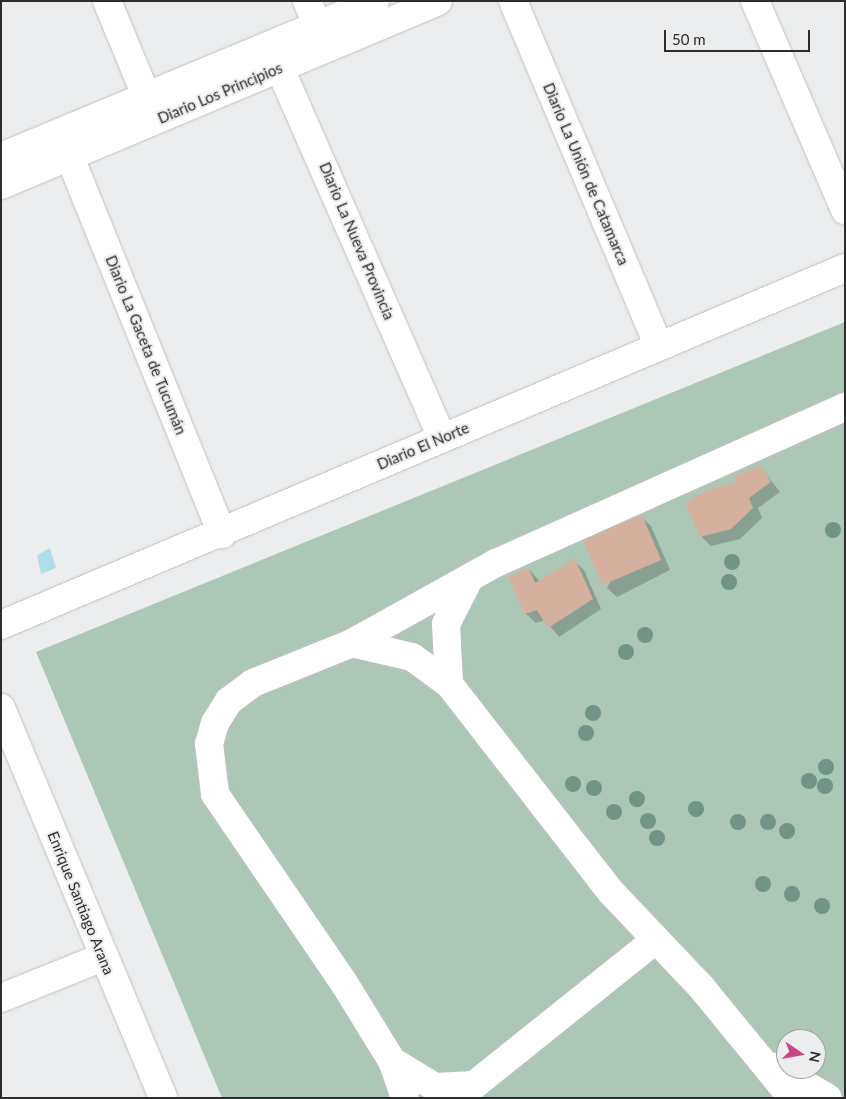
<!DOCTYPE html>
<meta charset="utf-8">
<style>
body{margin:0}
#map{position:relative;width:846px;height:1099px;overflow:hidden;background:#ebedee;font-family:Lato,sans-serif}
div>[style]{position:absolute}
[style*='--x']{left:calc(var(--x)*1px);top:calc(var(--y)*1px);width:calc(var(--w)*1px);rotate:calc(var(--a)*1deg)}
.green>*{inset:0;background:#acc7b6}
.water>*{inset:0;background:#b0dee8}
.shadow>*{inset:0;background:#0003}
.building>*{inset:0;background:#d5b09f;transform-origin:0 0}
.roads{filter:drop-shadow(0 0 1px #bfc0c2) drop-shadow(0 0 1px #bfc0c2)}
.minor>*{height:28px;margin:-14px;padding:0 14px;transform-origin:14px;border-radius:14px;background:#fff}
.trees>*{width:16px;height:16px;margin:-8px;border-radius:50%;background:#709486}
span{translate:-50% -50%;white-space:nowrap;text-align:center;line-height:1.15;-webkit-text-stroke:4px #ebedee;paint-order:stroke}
.street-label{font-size:15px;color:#2c2c2d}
.frame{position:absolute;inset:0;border:2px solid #2c2c2d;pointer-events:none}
.north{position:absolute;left:776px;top:1029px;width:50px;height:50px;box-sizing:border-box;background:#ebedee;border:1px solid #9fa0a1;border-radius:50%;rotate:102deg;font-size:14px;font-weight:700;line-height:20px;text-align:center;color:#2c2c2d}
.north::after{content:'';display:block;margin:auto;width:18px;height:22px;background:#ca4587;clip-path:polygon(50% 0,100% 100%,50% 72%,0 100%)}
.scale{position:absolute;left:664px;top:30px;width:146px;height:22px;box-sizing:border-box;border:2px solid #2c2c2d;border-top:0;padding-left:6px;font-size:15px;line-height:18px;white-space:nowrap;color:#2c2c2d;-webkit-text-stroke:4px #ebedee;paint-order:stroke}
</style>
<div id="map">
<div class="green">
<div style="clip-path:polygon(evenodd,845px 322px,845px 1098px,222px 1098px,36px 652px,845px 322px,786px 1039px,816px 1039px,816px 1069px,786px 1069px,786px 1039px)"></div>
</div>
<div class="water">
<div style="clip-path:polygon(50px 548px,56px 568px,41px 574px,37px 555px)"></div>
</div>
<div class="shadow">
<div style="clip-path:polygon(760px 466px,780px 492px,758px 508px,762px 518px,740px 539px,711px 546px,701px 536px,738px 483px)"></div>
<div style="clip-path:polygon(641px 517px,651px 526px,670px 570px,617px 597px,607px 588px)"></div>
<div style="clip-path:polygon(574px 561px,584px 570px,601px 609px,559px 637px,545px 620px,536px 623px,526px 614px,509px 578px,529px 569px,540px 582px)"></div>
</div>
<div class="building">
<div style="clip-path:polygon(761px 465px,771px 482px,749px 498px,753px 508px,731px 529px,700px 537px,685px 503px,708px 490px,737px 482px,734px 476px)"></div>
<div style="left:642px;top:515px;width:49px;height:64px;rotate:67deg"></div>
<div style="clip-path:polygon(575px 559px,593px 599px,548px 628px,537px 610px,525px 614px,508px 577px,529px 568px,535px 583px)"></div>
</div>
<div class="roads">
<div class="minor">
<div style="--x:107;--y:1;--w:123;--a:67.6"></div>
<div style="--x:307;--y:1;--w:45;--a:66.3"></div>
<div style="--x:513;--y:1;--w:375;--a:67.1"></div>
<div style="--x:755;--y:1;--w:228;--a:66.7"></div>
<div style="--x:270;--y:46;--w:428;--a:66.3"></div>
<div style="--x:69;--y:155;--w:409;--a:68"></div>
<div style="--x:1;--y:157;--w:405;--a:-22.6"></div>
<div style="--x:1;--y:185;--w:474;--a:-22.8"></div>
<div style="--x:1;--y:625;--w:916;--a:-22.93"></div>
<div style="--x:352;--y:643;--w:62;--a:13.1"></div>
<div style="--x:412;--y:657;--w:46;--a:36.1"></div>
<div style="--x:449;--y:684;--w:264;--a:52.1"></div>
<div style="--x:611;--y:892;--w:132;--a:46.5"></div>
<div style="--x:702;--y:988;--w:142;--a:50.7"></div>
<div style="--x:449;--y:684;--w:60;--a:-92.9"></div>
<div style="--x:446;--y:624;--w:48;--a:-62.9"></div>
<div style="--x:1;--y:708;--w:422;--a:67.4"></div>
<div style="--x:1;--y:998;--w:110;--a:-21.9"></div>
<div style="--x:392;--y:1061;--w:50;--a:31.2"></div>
<div style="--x:435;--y:1087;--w:35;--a:-3"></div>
<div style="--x:775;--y:1067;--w:61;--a:30.3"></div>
<div style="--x:405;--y:1098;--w:39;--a:-109"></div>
<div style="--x:392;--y:1061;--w:92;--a:-121.6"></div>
<div style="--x:344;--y:983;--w:229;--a:-124.3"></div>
<div style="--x:215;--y:794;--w:50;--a:-96.8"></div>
<div style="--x:209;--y:744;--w:22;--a:-74"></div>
<div style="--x:215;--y:723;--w:26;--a:-58"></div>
<div style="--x:229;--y:701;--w:30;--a:-37"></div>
<div style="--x:253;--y:683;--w:107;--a:-22"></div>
<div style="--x:352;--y:643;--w:165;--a:-29.1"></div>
<div style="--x:496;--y:563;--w:382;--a:-24.1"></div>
<div style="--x:458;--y:1098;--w:251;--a:-38.7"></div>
</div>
</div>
<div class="trees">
<div style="left:833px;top:530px"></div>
<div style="left:732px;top:562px"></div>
<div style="left:729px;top:582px"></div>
<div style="left:645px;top:635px"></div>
<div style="left:626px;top:652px"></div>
<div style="left:593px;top:713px"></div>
<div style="left:586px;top:733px"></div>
<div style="left:826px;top:767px"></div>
<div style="left:809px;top:781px"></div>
<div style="left:573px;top:784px"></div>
<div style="left:825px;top:786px"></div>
<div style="left:594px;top:788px"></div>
<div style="left:637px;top:799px"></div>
<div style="left:696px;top:809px"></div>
<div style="left:614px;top:812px"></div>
<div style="left:648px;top:821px"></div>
<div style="left:738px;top:822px"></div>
<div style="left:768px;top:822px"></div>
<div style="left:787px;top:831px"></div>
<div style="left:657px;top:838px"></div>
<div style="left:763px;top:884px"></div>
<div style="left:792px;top:894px"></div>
<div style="left:822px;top:906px"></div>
</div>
<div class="street-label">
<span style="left:220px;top:93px;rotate:-23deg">Diario Los Principios</span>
<span style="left:586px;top:174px;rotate:67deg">Diario La Unión de Catamarca</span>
<span style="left:357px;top:241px;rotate:67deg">Diario La Nueva Provincia</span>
<span style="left:146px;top:345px;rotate:68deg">Diario La Gaceta de Tucumán</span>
<span style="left:423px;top:446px;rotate:-23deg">Diario El Norte</span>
<span style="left:81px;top:903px;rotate:68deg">Enrique Santiago Arana</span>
</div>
<div class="frame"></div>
<div class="north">N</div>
<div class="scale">50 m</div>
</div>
